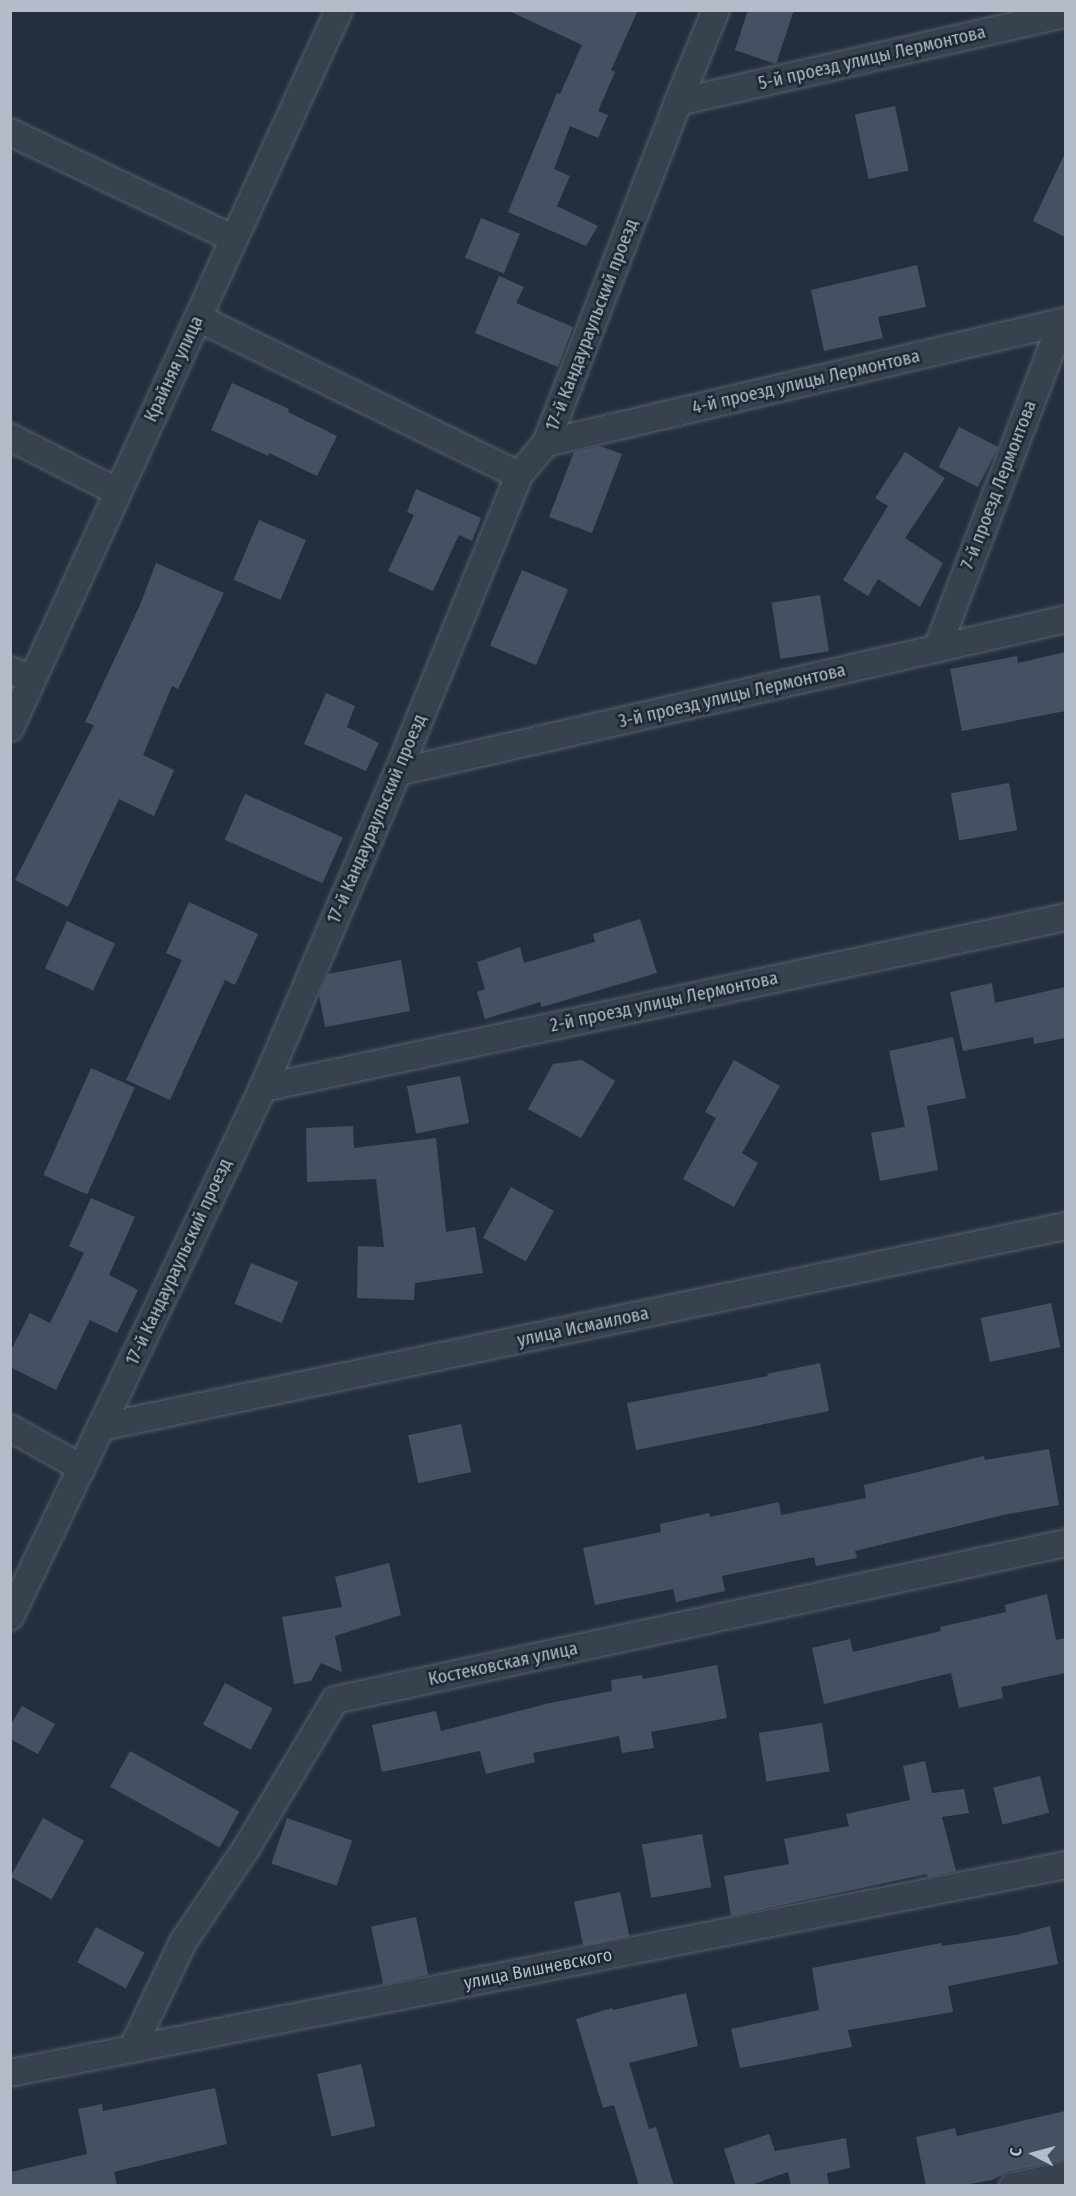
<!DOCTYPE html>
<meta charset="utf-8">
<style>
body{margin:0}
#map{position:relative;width:1076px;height:2196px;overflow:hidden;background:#242f3e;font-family:"Fira Sans Condensed",sans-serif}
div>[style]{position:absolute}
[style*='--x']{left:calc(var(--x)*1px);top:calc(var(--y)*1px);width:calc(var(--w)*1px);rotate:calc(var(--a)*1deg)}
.building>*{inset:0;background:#455162;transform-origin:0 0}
.roads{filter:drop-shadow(0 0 2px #565f6c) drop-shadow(0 0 2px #565f6c)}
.minor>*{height:26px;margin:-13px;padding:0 13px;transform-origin:13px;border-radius:13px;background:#38414e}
span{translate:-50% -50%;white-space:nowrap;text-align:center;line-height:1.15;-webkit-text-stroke:5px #1d2633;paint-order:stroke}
.street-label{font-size:18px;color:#b4bcc9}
.frame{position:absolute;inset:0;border:12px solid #b4bcc9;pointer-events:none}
.north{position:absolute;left:1004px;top:2124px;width:60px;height:60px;-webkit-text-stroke:4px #1d2633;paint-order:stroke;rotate:276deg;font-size:16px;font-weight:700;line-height:24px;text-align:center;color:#b4bcc9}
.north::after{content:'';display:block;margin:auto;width:21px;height:27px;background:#b4bcc9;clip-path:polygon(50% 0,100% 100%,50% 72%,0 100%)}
</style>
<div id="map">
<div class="building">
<div style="clip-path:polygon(507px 10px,638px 10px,611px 70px,615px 72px,598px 111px,608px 115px,598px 138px,570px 126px,554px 169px,570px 176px,557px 206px,598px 226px,586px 246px,508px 212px,557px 93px,560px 94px,582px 45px)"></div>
<div style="clip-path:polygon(748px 10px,794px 10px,776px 64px,735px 50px)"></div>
<div style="left:895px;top:106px;width:66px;height:41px;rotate:78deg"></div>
<div style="clip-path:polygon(1065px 153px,1065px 237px,1033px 221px)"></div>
<div style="left:481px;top:218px;width:42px;height:43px;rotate:22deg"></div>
<div style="clip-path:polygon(917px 265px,926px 307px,878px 317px,883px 338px,824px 351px,811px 290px)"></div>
<div style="clip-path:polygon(499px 276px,524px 287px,516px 303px,573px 327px,558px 367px,475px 333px)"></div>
<div style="clip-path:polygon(232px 383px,289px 409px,288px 412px,337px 436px,317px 476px,269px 453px,268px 456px,211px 430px)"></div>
<div style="left:959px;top:427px;width:44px;height:45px;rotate:27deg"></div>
<div style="clip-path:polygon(600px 446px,622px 454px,592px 533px,549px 517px,574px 452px)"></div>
<div style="clip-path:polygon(905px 452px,945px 478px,905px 538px,943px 563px,920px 607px,878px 579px,868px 596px,843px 580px,888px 506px,875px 498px)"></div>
<div style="clip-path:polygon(416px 489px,481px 518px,472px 541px,459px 535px,433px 591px,388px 571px,414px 515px,407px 512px)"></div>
<div style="left:259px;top:520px;width:51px;height:65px;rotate:23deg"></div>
<div style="clip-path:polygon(156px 563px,224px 593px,178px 689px,172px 686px,143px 755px,174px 770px,154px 816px,119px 799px,68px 907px,15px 880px,94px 725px,85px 722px,140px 605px)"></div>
<div style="left:522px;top:570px;width:50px;height:82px;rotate:23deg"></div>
<div style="left:820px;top:595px;width:57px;height:49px;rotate:81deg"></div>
<div style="clip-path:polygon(1065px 652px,1065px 711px,962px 731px,950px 669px,1017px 656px,1018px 663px)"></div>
<div style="clip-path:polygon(326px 693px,355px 706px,347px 727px,379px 743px,366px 771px,304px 744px)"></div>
<div style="left:1009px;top:783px;width:48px;height:59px;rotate:80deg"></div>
<div style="left:245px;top:794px;width:107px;height:50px;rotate:24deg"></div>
<div style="clip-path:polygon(189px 902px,258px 934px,235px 985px,225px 980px,170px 1100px,126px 1080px,182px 960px,166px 953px)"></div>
<div style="clip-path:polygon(640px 919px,657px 973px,542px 1007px,540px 1002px,485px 1019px,477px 992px,485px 989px,477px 962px,520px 947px,524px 963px,595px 942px,593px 934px)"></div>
<div style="left:67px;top:921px;width:53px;height:52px;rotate:25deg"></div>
<div style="clip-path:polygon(401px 960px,410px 1011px,325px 1027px,319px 995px,328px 974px)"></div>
<div style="clip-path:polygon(992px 983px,995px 1003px,1065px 987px,1065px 1038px,1034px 1044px,1033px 1037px,963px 1051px,950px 992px)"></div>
<div style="clip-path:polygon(953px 1037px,966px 1098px,927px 1106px,938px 1170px,880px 1181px,871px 1133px,905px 1127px,889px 1051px)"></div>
<div style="clip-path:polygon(582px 1060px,615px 1081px,581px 1138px,528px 1109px,553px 1064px)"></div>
<div style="clip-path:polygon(734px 1060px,780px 1086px,742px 1153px,758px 1163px,734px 1207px,683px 1179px,716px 1118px,705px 1112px)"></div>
<div style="left:91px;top:1068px;width:48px;height:117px;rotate:24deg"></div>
<div style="left:460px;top:1076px;width:48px;height:54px;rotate:79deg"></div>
<div style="clip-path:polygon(353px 1126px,354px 1148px,436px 1138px,446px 1232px,475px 1227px,483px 1273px,415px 1283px,414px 1300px,357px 1298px,358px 1246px,384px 1247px,376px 1179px,307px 1182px,306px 1128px)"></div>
<div style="left:511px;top:1187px;width:49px;height:58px;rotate:29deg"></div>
<div style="clip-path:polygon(91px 1198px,135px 1217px,109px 1275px,138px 1290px,117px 1333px,90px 1320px,56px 1390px,10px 1367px,10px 1352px,30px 1313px,50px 1323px,84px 1253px,69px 1246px)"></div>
<div style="left:251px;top:1263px;width:51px;height:44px;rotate:22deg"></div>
<div style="left:1051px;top:1303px;width:45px;height:72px;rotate:78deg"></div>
<div style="clip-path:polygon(820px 1363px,829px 1411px,636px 1450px,627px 1403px,768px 1376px,767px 1374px)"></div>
<div style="left:461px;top:1424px;width:49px;height:54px;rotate:78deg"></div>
<div style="clip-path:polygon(1049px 1449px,1059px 1505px,1003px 1515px,855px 1551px,857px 1558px,816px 1566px,814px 1557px,722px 1576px,725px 1591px,676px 1602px,673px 1589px,595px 1605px,583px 1548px,661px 1532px,660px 1524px,709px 1513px,710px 1517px,779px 1502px,781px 1515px,866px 1498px,864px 1485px,984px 1456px,985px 1460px)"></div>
<div style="clip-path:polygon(389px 1563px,401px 1615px,335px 1636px,342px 1672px,321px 1663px,311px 1681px,294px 1684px,282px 1617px,342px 1607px,335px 1577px)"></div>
<div style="clip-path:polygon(1047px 1594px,1056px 1640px,1065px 1638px,1065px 1673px,1001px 1687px,1003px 1698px,959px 1708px,951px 1673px,824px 1704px,812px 1648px,850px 1639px,853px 1652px,941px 1631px,940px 1627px,1006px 1612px,1005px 1605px)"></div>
<div style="clip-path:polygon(717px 1665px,727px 1718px,651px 1732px,654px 1748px,622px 1753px,619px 1736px,533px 1753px,535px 1762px,486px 1774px,480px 1751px,382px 1772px,372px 1725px,436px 1711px,441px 1731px,550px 1703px,612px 1691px,611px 1680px,642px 1675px,643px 1679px)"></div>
<div style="left:225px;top:1683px;width:54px;height:47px;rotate:28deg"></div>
<div style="clip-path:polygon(22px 1706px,55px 1724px,38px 1754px,10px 1739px,10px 1726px)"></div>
<div style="left:822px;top:1723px;width:49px;height:64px;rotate:81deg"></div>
<div style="left:130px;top:1751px;width:125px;height:41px;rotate:29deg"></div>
<div style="clip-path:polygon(925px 1761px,932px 1793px,964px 1789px,969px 1813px,942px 1817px,956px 1871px,928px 1877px,927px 1874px,731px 1916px,724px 1876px,789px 1864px,784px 1839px,849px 1826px,846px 1814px,910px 1800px,903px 1766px)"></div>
<div style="left:1040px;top:1776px;width:38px;height:48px;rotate:76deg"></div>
<div style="left:43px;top:1818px;width:47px;height:67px;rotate:29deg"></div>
<div style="left:287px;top:1818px;width:69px;height:48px;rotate:19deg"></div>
<div style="left:702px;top:1834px;width:54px;height:61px;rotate:80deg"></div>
<div style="left:620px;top:1892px;width:45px;height:47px;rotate:78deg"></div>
<div style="left:416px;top:1917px;width:59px;height:46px;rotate:78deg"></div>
<div style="clip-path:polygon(1050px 1926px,1058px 1964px,948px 1986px,953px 2012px,848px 2030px,852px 2047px,740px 2068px,731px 2029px,819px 2010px,812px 1968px,941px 1943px,942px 1946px,1016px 1935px)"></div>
<div style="left:96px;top:1927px;width:55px;height:40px;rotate:28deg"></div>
<div style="clip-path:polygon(686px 1993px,698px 2046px,629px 2063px,649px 2129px,656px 2127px,674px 2186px,639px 2186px,614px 2105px,603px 2108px,576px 2019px,612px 2008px,613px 2010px)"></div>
<div style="left:361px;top:2064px;width:64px;height:45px;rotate:77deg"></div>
<div style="clip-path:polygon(215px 2088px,227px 2144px,114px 2172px,117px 2186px,10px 2186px,10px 2172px,87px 2154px,78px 2109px,102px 2104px,103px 2111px)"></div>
<div style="clip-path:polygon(1065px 2111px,1065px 2160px,1010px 2171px,992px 2180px,958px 2186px,926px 2186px,916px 2137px,955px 2128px,957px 2136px)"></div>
<div style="clip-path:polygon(769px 2134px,775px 2151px,846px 2138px,850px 2168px,827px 2173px,829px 2186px,791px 2186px,788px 2172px,748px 2186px,736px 2186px,724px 2149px)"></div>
</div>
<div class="roads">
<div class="minor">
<div style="--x:678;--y:102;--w:398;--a:-12.8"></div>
<div style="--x:10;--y:132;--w:248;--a:25.5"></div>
<div style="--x:198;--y:318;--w:357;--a:26.1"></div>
<div style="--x:10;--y:437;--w:121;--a:27"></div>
<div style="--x:546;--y:443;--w:534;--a:-13.2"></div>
<div style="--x:937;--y:649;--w:350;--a:-69.1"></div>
<div style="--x:10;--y:670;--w:24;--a:22"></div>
<div style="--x:10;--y:728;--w:790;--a:-65.38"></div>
<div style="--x:398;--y:772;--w:685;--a:-12.9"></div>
<div style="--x:263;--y:1088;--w:821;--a:-12.02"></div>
<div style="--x:101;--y:1427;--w:986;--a:-11.77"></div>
<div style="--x:10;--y:1428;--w:82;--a:29.1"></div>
<div style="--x:10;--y:1617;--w:586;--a:-64.44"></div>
<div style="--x:263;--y:1088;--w:344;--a:-66.9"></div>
<div style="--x:398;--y:772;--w:321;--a:-67.8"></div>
<div style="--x:519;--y:475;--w:42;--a:-49.8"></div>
<div style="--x:546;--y:443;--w:366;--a:-68.8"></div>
<div style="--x:678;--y:102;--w:100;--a:-67.6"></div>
<div style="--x:132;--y:2049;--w:119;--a:-64.5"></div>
<div style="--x:183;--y:1942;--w:115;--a:-56"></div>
<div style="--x:247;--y:1847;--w:171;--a:-59.1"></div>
<div style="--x:335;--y:1700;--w:748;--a:-12.12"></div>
<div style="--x:10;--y:2073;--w:1076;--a:-11.14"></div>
<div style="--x:1013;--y:2186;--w:54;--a:-11.7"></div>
</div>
</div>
<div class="street-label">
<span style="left:872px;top:58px;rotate:-13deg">5-й проезд улицы Лермонтова</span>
<span style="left:592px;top:325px;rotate:-69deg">17-й Кандаураульский проезд</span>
<span style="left:174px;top:369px;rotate:-65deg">Крайняя улица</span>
<span style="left:806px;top:382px;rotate:-13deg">4-й проезд улицы Лермонтова</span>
<span style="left:999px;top:485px;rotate:-69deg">7-й проезд Лермонтова</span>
<span style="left:732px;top:696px;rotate:-13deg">3-й проезд улицы Лермонтова</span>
<span style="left:377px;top:819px;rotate:-67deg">17-й Кандаураульский проезд</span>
<span style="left:664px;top:1002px;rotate:-12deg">2-й проезд улицы Лермонтова</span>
<span style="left:179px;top:1262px;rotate:-65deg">17-й Кандаураульский проезд</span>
<span style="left:583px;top:1327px;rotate:-12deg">улица Исмаилова</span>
<span style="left:503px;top:1664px;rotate:-12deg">Костековская улица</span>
<span style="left:538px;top:1969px;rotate:-11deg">улица Вишневского</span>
</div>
<div class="frame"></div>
<div class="north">С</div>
</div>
